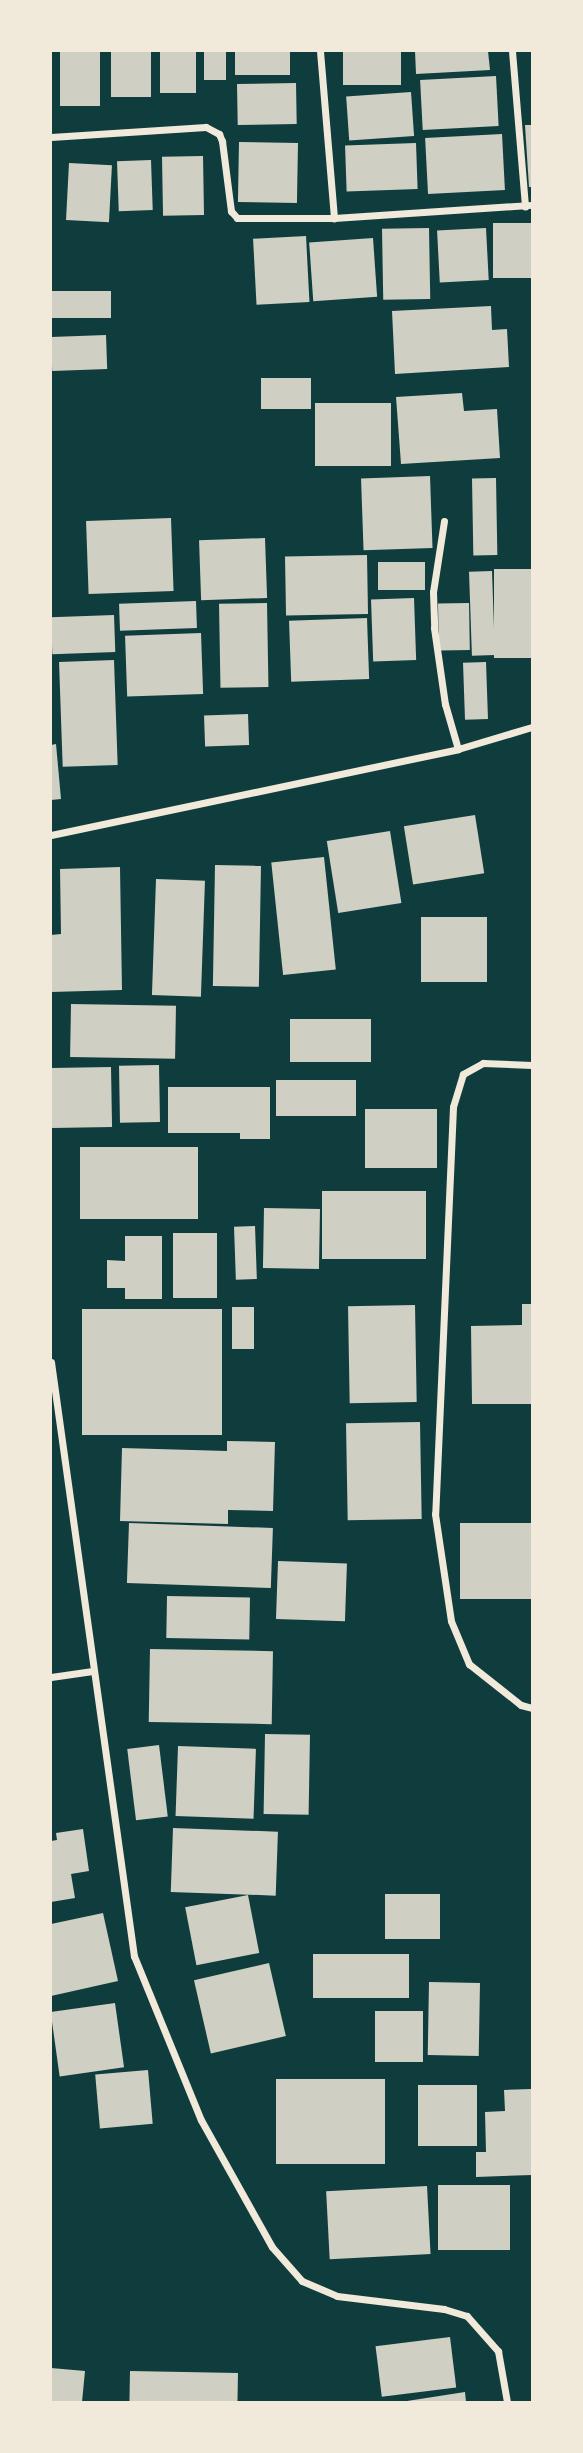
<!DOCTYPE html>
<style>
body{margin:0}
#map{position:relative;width:583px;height:2453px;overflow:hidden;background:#0f3d3e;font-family:"Archivo Narrow",sans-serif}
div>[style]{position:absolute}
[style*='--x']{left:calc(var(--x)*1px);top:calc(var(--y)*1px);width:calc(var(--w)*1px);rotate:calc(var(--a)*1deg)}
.building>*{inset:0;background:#cfcfc3;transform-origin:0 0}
.minor>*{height:7px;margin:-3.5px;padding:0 3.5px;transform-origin:3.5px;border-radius:3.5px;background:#f1e9da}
span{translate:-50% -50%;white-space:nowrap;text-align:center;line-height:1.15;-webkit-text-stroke:5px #f1e9da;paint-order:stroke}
.frame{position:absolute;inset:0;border:52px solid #f1e9da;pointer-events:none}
</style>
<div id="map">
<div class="building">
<div style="left:60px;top:51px;width:40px;height:55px"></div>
<div style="left:111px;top:51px;width:40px;height:46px"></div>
<div style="left:160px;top:51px;width:36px;height:42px"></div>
<div style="left:204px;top:51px;width:22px;height:29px"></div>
<div style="left:235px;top:51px;width:55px;height:24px"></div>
<div style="left:343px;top:51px;width:58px;height:34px"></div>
<div style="clip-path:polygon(415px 51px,488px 51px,490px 70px,416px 74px)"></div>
<div style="left:496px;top:76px;width:50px;height:76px;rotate:87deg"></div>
<div style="left:296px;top:83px;width:41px;height:59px;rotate:89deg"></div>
<div style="left:411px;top:92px;width:44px;height:65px;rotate:86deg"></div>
<div style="clip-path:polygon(525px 125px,532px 125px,532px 187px,529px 187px)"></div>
<div style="left:502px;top:134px;width:56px;height:77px;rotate:87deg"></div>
<div style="left:239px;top:142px;width:59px;height:60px;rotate:1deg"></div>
<div style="left:416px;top:143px;width:46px;height:71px;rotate:88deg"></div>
<div style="left:203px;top:156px;width:59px;height:41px;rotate:89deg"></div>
<div style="left:151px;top:160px;width:50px;height:34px;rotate:88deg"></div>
<div style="left:69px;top:163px;width:43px;height:57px;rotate:3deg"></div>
<div style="left:532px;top:223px;width:55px;height:39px;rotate:90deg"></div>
<div style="left:429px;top:228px;width:71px;height:47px;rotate:89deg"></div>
<div style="left:486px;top:228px;width:52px;height:49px;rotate:87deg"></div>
<div style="left:306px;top:236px;width:66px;height:53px;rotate:87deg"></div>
<div style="left:373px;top:238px;width:59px;height:64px;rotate:86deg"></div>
<div style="left:51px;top:291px;width:60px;height:27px"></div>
<div style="clip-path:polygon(491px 306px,492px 330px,507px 329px,509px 367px,395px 374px,392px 311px)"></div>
<div style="left:106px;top:335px;width:34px;height:55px;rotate:88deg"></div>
<div style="left:311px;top:378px;width:31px;height:50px;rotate:90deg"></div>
<div style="clip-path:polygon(462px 393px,464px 411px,497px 409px,500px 458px,401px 464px,396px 397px)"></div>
<div style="left:315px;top:403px;width:76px;height:63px"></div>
<div style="left:430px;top:476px;width:72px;height:69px;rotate:88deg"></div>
<div style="left:496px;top:478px;width:77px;height:24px;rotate:89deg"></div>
<div style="left:171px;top:518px;width:73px;height:85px;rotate:88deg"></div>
<div style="left:265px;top:538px;width:60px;height:66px;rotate:88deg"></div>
<div style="left:367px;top:555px;width:59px;height:82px;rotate:89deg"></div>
<div style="left:425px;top:562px;width:28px;height:47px;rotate:90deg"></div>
<div style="left:532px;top:569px;width:89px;height:38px;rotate:90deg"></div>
<div style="left:492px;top:571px;width:84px;height:23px;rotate:88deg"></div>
<div style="left:414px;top:598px;width:62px;height:43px;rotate:88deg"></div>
<div style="left:196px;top:601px;width:27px;height:77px;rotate:88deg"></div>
<div style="left:267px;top:603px;width:84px;height:48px;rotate:89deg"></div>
<div style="left:469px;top:603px;width:47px;height:31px;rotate:89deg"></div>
<div style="left:114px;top:615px;width:37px;height:63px;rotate:88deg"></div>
<div style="left:367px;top:618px;width:61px;height:78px;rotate:88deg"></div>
<div style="left:201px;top:633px;width:61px;height:76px;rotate:88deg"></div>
<div style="left:114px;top:660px;width:105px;height:55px;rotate:88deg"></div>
<div style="left:486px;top:662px;width:57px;height:23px;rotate:88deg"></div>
<div style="left:248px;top:714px;width:31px;height:44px;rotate:88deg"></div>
<div style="clip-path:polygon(56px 744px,61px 799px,51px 800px,51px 745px)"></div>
<div style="left:475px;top:815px;width:59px;height:72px;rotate:81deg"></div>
<div style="left:390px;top:831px;width:73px;height:64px;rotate:81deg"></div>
<div style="left:324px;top:857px;width:113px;height:53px;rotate:84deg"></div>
<div style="left:215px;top:865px;width:46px;height:121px;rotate:1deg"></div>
<div style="clip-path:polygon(120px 867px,122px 990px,51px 992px,51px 935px,61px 934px,60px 869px)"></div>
<div style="left:156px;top:879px;width:49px;height:116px;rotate:2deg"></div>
<div style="left:421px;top:917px;width:66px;height:65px"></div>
<div style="left:71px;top:1004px;width:105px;height:53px;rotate:1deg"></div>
<div style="left:290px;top:1019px;width:81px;height:43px"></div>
<div style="left:159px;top:1065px;width:57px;height:40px;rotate:89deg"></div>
<div style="left:111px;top:1067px;width:60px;height:60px;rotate:89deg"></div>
<div style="left:276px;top:1080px;width:80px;height:36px"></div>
<div style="clip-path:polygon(168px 1087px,270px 1087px,270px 1139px,240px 1139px,240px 1133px,168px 1133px)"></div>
<div style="left:365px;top:1109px;width:72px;height:59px"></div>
<div style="left:80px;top:1147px;width:118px;height:72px"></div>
<div style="left:426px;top:1191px;width:68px;height:104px;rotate:90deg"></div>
<div style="left:264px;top:1208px;width:56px;height:60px;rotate:1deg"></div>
<div style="left:255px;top:1226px;width:53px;height:21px;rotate:88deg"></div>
<div style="left:217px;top:1233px;width:65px;height:44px;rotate:90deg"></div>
<div style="clip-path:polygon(125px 1236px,162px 1236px,162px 1299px,125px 1299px,125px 1288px,107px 1288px,107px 1260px,125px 1261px)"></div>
<div style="clip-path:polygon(522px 1304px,532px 1304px,532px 1404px,472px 1404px,471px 1326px,522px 1325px)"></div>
<div style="left:415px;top:1305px;width:97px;height:67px;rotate:89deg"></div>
<div style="left:232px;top:1307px;width:22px;height:42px"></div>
<div style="left:82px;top:1309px;width:140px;height:126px"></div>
<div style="left:420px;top:1422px;width:97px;height:74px;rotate:89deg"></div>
<div style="clip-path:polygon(227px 1441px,275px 1442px,273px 1511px,228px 1510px,228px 1524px,120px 1521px,122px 1448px,227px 1451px)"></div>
<div style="left:129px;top:1523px;width:144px;height:60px;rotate:2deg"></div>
<div style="left:532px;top:1523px;width:76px;height:72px;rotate:90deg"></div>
<div style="left:278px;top:1561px;width:69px;height:58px;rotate:2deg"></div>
<div style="left:167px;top:1596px;width:83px;height:42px;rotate:1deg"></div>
<div style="left:150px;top:1649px;width:123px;height:73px;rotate:1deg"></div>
<div style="left:265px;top:1734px;width:45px;height:80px;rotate:1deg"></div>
<div style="left:159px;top:1745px;width:72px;height:32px;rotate:83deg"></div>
<div style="left:178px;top:1746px;width:78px;height:70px;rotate:2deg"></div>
<div style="left:173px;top:1828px;width:105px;height:64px;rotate:2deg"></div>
<div style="clip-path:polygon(83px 1829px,89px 1871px,71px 1874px,75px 1898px,51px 1902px,51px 1841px,57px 1840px,56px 1833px)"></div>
<div style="left:385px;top:1894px;width:55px;height:45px"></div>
<div style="left:248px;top:1895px;width:59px;height:64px;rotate:79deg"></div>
<div style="clip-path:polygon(103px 1913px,118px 1981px,51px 1996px,51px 1924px)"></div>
<div style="left:313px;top:1954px;width:96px;height:44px"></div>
<div style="left:269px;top:1963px;width:75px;height:77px;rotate:77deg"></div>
<div style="left:429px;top:1982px;width:51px;height:73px;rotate:1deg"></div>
<div style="left:115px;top:2003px;width:65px;height:65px;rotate:82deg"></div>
<div style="left:375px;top:2011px;width:48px;height:51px"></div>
<div style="left:148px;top:2070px;width:54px;height:53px;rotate:85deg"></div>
<div style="left:276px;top:2079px;width:109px;height:85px"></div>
<div style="left:418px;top:2085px;width:59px;height:61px"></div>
<div style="clip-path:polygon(531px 2089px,532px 2175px,476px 2177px,476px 2152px,486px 2152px,485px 2112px,505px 2111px,504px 2090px)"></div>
<div style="left:438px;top:2185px;width:72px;height:65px"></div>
<div style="left:427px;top:2186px;width:68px;height:101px;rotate:87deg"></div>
<div style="left:450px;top:2337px;width:51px;height:75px;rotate:83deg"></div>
<div style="clip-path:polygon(51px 2368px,85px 2371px,82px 2402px,51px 2402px)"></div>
<div style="left:130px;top:2371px;width:108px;height:31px;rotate:1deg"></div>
<div style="clip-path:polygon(465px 2392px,466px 2402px,407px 2402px,407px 2401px)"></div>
</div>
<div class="minor">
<div style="--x:320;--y:51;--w:168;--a:85.2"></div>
<div style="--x:512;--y:51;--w:156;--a:85.2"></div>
<div style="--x:51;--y:137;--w:155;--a:-3.7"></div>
<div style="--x:206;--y:127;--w:15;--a:28"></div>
<div style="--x:219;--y:134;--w:8;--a:67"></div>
<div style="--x:222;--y:141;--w:71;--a:82.7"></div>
<div style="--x:231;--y:211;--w:9;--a:49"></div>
<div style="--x:237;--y:218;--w:97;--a:0"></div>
<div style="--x:334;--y:218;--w:198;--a:-3.8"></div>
<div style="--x:444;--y:521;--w:72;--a:98.8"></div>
<div style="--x:433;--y:592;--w:36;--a:88"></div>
<div style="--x:434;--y:628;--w:77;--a:81.8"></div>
<div style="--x:445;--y:704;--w:47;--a:73.9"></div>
<div style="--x:51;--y:835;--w:416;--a:-11.9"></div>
<div style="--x:458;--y:749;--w:77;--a:-16.6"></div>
<div style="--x:532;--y:1065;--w:49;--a:-177.7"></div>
<div style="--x:483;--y:1063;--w:23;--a:151"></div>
<div style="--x:463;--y:1074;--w:34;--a:107"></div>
<div style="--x:453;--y:1107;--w:407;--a:92.5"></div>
<div style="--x:435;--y:1514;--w:108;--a:81.5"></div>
<div style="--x:451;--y:1621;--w:47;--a:67.3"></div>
<div style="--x:469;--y:1664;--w:66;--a:38.3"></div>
<div style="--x:521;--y:1705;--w:11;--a:15"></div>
<div style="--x:51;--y:1362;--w:600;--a:82.05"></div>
<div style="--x:134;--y:1956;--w:177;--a:67.8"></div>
<div style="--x:201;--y:2120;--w:145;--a:60.8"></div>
<div style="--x:272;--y:2247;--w:45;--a:48.6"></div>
<div style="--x:302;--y:2281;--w:38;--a:23"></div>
<div style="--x:337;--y:2296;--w:108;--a:6.9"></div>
<div style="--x:444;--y:2309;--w:24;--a:17"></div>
<div style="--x:467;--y:2316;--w:47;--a:48.5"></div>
<div style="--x:498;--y:2351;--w:52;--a:80"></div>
<div style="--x:51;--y:1677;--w:42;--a:-8.1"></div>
</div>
<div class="frame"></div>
</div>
